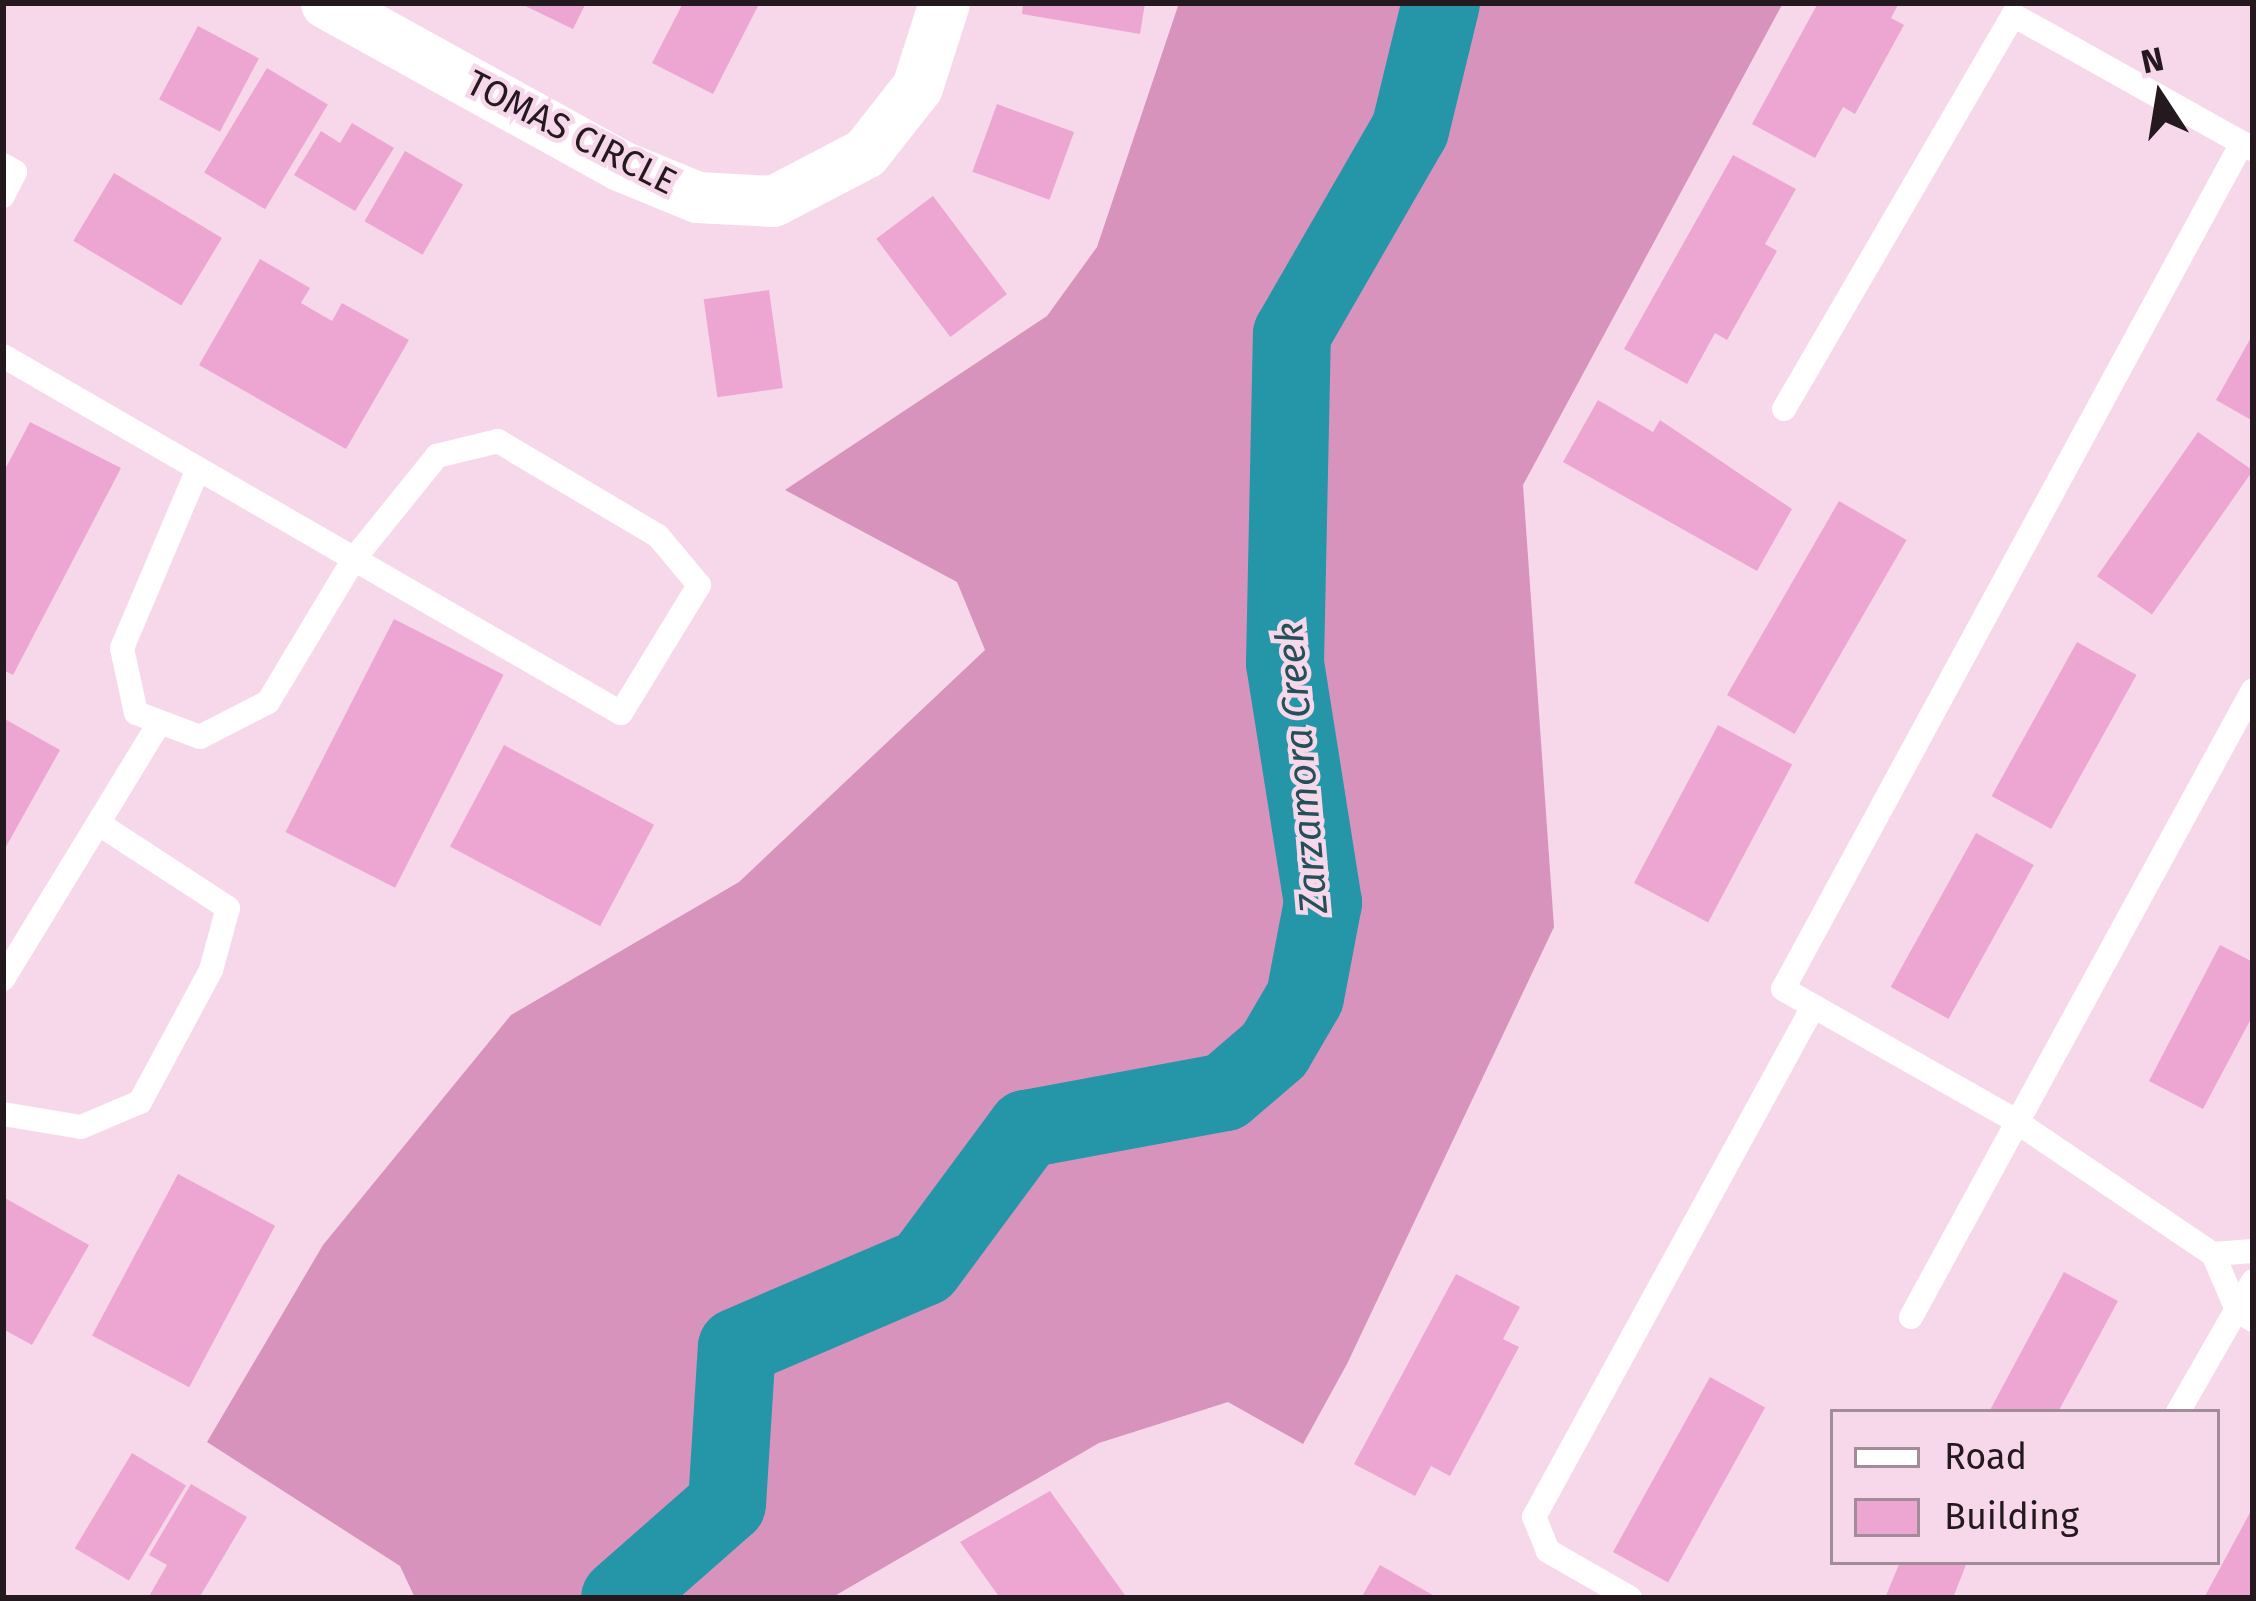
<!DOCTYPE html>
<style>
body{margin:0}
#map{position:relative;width:2256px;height:1601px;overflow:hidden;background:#f7d8ea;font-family:"Fira Sans",sans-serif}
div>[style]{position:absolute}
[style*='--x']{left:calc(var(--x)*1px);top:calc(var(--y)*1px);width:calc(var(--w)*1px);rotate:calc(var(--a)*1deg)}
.forest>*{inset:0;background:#d893bd}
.river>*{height:78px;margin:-39px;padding:0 39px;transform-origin:39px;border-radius:39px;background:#2595a8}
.building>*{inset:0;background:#eda6d1;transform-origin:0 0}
.service>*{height:24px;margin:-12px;padding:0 12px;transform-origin:12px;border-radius:12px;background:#fff}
.minor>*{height:51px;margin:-25.5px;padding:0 25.5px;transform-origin:25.5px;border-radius:25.5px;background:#fff}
span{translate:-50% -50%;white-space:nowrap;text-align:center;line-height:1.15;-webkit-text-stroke:9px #f7d8ea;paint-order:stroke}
.street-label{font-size:36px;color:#24191f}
.water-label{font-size:39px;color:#235059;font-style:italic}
.frame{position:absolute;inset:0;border:6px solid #24191f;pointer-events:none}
.legend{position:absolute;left:1830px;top:1409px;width:390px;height:156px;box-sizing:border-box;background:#f7d8ea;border:3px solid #a38c99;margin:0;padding:15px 21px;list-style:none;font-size:36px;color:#24191f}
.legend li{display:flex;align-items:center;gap:24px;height:60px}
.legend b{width:60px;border:3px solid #a38c99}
.north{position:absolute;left:2100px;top:36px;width:120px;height:120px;-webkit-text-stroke:9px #f7d8ea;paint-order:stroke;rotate:348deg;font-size:33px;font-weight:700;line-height:48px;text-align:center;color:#24191f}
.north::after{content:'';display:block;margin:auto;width:42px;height:54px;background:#24191f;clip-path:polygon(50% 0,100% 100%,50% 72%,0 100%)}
</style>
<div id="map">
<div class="forest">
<div style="clip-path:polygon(1179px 3px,1783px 3px,1523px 485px,1554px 927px,1347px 1364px,1303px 1444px,1228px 1402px,1099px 1443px,831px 1598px,415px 1598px,400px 1566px,207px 1442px,323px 1245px,511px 1015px,739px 882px,985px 650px,957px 582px,785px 490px,1047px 316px,1097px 247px)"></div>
</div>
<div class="river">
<div style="--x:620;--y:1598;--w:142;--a:-41.3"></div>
<div style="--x:727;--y:1504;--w:157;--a:-86.4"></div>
<div style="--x:737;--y:1347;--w:203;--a:-23.2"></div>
<div style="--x:924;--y:1267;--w:172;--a:-53.5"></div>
<div style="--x:1026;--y:1129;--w:202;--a:-10.5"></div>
<div style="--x:1225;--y:1092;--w:65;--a:-40.6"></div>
<div style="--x:1274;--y:1050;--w:61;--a:-59.7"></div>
<div style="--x:1305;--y:997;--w:96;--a:-79.2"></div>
<div style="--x:1323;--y:903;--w:243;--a:-99"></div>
<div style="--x:1285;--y:663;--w:329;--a:-88.8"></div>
<div style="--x:1292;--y:334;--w:236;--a:-60"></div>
<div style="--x:1410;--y:130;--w:131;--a:-76.3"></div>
</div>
<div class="building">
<div style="clip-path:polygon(519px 3px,586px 3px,573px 29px)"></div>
<div style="clip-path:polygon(683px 3px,759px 4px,713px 94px,652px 63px)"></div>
<div style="clip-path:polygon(1023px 3px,1145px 3px,1140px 34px,1022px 14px)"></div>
<div style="clip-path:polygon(1818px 3px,1899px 3px,1891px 18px,1904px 25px,1855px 114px,1843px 107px,1815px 158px,1752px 124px)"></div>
<div style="left:198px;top:26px;width:69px;height:83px;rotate:28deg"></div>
<div style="left:267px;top:68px;width:71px;height:122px;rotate:31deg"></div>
<div style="left:997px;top:104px;width:82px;height:72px;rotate:20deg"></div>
<div style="clip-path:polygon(352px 123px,394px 148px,355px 211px,294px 175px,321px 131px,340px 143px)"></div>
<div style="left:405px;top:151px;width:67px;height:81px;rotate:30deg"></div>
<div style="clip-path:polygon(1733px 155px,1796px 189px,1765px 244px,1777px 251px,1727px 340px,1715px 333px,1687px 384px,1624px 349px)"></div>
<div style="left:114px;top:173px;width:126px;height:79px;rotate:31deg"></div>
<div style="left:933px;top:196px;width:123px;height:71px;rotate:53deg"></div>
<div style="clip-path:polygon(260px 259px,310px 288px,301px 303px,332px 321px,342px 303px,409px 340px,346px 449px,199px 365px)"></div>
<div style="left:769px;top:290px;width:99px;height:66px;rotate:82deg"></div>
<div style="clip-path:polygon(2253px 334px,2253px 421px,2216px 400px)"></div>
<div style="clip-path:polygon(1598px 400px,1653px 432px,1660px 420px,1792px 509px,1757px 571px,1563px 462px)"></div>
<div style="clip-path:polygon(30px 422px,121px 468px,13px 675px,3px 670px,3px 473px)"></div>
<div style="left:2198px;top:432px;width:67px;height:176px;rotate:35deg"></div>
<div style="left:1839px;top:501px;width:78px;height:224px;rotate:30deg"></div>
<div style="left:394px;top:619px;width:123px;height:239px;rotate:27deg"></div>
<div style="left:2077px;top:642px;width:68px;height:176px;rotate:29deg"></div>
<div style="clip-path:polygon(3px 718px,60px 750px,3px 852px)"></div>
<div style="left:1718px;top:725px;width:84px;height:179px;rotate:28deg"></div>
<div style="left:504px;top:745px;width:170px;height:115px;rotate:28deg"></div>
<div style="left:1976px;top:833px;width:66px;height:176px;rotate:29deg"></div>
<div style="clip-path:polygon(2220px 945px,2253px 962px,2253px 1015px,2203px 1109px,2149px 1081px)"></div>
<div style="left:178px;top:1174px;width:110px;height:183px;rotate:28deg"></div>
<div style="clip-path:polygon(3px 1197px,89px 1245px,32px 1345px,3px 1329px)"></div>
<div style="clip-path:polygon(2064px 1272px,2118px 1301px,2058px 1412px,1989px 1412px)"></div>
<div style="clip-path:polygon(1456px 1274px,1520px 1307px,1503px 1339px,1519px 1347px,1450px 1476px,1431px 1466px,1415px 1496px,1354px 1464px)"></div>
<div style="left:1710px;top:1377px;width:63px;height:200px;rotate:29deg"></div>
<div style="left:132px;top:1453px;width:63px;height:111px;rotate:31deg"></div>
<div style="clip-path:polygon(191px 1484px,247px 1517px,199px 1598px,148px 1598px,167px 1565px,149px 1555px)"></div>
<div style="clip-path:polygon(1050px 1491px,1127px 1598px,1000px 1598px,960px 1542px)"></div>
<div style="clip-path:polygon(2253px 1507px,2253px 1598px,2209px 1598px,2205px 1596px)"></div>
<div style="clip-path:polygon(1900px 1562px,1967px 1562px,1953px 1598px,1885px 1598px)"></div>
<div style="clip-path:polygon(1380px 1565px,1438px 1598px,1361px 1598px)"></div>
</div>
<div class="service">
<div style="--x:2242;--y:143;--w:962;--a:118.48"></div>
<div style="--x:1783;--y:989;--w:262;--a:29.5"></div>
<div style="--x:2011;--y:1118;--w:244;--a:34"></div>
<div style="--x:2213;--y:1254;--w:61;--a:66.8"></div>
<div style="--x:2237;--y:1310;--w:19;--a:32"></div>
<div style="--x:3;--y:165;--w:14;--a:30"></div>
<div style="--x:15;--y:172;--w:27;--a:117"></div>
<div style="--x:3;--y:356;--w:405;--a:30"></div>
<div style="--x:354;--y:559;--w:308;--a:30"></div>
<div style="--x:621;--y:713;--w:150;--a:-58.6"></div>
<div style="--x:699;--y:585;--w:64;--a:-129.9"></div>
<div style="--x:658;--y:536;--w:186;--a:-149.3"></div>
<div style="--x:498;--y:441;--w:63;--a:166.2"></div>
<div style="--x:437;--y:456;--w:132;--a:128.9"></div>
<div style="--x:354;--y:559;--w:167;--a:121"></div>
<div style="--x:268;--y:702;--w:76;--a:152.8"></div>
<div style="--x:200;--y:737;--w:68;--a:-159.4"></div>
<div style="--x:136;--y:713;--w:66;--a:-102.2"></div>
<div style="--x:122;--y:648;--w:194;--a:-67"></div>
<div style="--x:1784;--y:409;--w:456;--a:-59.8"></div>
<div style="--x:2013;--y:15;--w:275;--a:29.2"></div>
<div style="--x:3;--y:979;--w:301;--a:-58.6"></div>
<div style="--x:3;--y:1114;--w:79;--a:9.5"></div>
<div style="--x:81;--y:1127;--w:64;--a:-23"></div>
<div style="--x:140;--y:1102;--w:150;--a:-61.7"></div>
<div style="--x:211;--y:970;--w:64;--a:-74.7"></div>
<div style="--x:228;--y:908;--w:154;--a:-146.9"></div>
<div style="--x:2213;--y:1254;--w:40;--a:-4.3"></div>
<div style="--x:1911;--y:1317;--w:714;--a:-61.39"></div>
<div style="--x:2178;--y:1412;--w:151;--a:-60.2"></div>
<div style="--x:1630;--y:1598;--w:95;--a:-150.2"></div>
<div style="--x:1548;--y:1551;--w:37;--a:-112"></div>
<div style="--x:1534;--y:1517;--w:581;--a:-61.32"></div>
</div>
<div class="minor">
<div style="--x:326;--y:3;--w:335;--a:28.9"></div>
<div style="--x:619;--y:165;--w:84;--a:22.3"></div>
<div style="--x:697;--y:197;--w:76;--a:3"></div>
<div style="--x:773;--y:201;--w:104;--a:-27.6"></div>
<div style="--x:865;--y:153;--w:84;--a:-51.8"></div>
<div style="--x:917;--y:87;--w:88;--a:-72.2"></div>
</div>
<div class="street-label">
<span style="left:571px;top:133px;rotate:27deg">TOMAS CIRCLE</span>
</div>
<div class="water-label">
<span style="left:1302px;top:768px;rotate:-95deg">Zarzamora Creek</span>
</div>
<div class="frame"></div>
<ul class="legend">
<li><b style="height:15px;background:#fff"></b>Road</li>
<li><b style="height:33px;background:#eda6d1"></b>Building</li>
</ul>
<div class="north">N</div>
</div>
